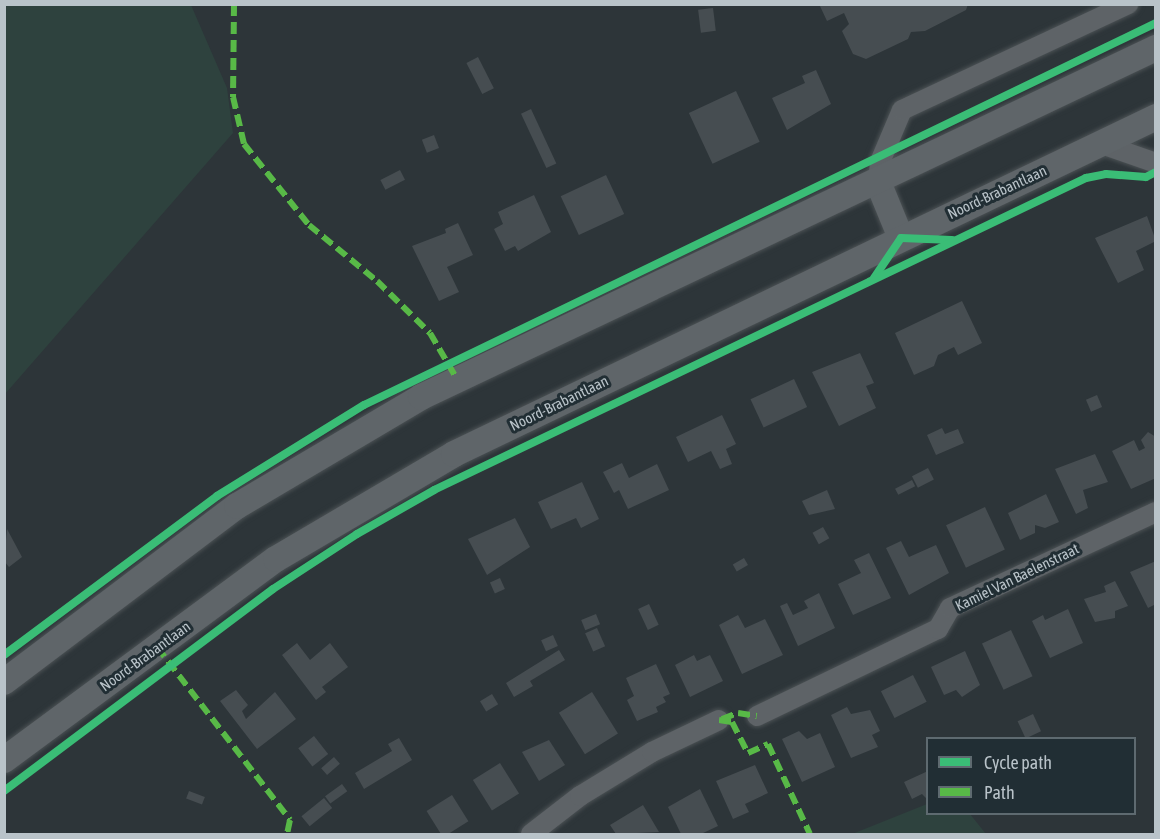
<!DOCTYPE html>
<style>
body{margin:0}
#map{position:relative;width:1160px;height:839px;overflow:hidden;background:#2d3539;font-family:"Asap Condensed",sans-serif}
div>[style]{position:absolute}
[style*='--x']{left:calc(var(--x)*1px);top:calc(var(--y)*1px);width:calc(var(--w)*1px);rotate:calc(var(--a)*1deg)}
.green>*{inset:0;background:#2e423e}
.building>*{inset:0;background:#464d51;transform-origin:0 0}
.roads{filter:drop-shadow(0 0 2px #4b5154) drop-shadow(0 0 2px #4b5154)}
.minor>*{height:20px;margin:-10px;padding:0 10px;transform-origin:10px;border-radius:10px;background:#5e6367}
.major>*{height:26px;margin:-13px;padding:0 13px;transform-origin:13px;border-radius:13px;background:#5f6569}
.quiet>*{height:6px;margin-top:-3px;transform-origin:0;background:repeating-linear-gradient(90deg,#58b947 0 12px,transparent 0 18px)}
.cycleway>*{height:8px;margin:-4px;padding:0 4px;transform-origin:4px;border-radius:4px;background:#3abd76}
span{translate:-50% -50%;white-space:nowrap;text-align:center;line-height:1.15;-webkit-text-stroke:6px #212e34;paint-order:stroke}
.street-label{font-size:15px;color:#b9c3c9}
.frame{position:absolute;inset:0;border:6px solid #b9c3c9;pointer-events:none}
.legend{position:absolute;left:926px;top:737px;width:210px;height:78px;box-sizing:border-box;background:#212e34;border:2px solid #5e6a70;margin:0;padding:8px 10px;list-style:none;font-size:18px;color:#b9c3c9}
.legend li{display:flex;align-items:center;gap:12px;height:30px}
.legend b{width:30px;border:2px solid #5e6a70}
</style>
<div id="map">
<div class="green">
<div style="clip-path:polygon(5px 4px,191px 5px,227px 88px,233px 133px,5px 394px)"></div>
<div style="clip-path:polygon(927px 804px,928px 814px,970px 814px,986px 834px,852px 834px)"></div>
</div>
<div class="building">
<div style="clip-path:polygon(819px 4px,968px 4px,966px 10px,925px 31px,911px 32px,908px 39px,866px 59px,853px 54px,842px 31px,849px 24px,844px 13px,827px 21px)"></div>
<div style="left:713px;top:8px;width:23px;height:15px;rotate:83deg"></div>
<div style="left:478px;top:57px;width:35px;height:13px;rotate:63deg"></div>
<div style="clip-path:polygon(816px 70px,831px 104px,787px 130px,772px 98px,805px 83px,802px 76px)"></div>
<div style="left:736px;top:91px;width:56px;height:52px;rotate:65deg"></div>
<div style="left:531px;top:109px;width:60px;height:11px;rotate:65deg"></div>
<div style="left:434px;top:135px;width:14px;height:13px;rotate:69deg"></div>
<div style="left:400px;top:170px;width:11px;height:22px;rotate:63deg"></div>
<div style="left:606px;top:175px;width:43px;height:50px;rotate:65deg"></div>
<div style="clip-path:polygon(534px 195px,551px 232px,518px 251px,515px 246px,505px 251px,494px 229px,503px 224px,498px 212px)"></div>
<div style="clip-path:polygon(1147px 216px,1156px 241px,1136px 251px,1144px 270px,1118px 283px,1095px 238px)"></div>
<div style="clip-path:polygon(458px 223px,473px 255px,447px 267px,459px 292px,439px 301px,412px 246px,446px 233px,445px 229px)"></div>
<div style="clip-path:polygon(962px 301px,982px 343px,958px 355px,954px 347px,938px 355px,934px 366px,914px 375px,895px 333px)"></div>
<div style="clip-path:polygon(860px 353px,874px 383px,866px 386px,876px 408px,839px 426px,812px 372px)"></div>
<div style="left:794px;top:379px;width:31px;height:48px;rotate:65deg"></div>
<div style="left:1097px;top:395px;width:13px;height:12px;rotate:67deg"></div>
<div style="clip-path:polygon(722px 415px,736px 444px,726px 449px,732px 464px,720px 469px,711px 451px,688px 462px,676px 437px)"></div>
<div style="clip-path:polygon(942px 428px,945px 434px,958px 429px,964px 443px,936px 455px,927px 435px)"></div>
<div style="clip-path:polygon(1148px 432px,1156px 437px,1156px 478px,1131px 489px,1112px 451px,1134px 440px,1139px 451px,1145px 448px,1141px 440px)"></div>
<div style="clip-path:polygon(1095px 454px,1108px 482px,1083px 490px,1088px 508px,1076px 514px,1055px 469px)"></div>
<div style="clip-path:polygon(622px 463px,629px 478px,657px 464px,669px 490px,628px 509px,619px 490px,614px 493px,603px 472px)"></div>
<div style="left:928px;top:468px;width:13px;height:18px;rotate:63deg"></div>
<div style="left:912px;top:480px;width:7px;height:19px;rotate:63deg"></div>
<div style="clip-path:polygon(582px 482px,599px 519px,581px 528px,576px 518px,551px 529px,538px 502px)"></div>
<div style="clip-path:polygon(827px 490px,835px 509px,809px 515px,802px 501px)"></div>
<div style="clip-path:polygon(1046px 494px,1059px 522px,1045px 528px,1035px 525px,1035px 533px,1020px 540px,1008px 513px)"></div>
<div style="left:985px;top:507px;width:47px;height:43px;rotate:65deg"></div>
<div style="clip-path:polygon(515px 518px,530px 547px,487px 575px,468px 539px)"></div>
<div style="left:823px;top:527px;width:13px;height:12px;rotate:61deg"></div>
<div style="clip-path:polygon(7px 529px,22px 557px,9px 567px,4px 561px)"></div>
<div style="clip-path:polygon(901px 541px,909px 557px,936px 545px,949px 573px,909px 595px,886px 548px)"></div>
<div style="clip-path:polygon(869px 553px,891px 598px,853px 615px,838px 584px,861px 573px,854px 560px)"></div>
<div style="left:744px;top:558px;width:8px;height:13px;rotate:60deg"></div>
<div style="clip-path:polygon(1156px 561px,1156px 604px,1148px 608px,1130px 572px)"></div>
<div style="left:500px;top:578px;width:12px;height:11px;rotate:66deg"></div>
<div style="clip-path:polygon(1115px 581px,1128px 606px,1115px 611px,1115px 618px,1095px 622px,1084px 599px,1106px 592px,1104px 586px)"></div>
<div style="clip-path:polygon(819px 593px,835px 628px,798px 646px,780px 606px,787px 603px,793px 615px,808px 608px,804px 601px)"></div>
<div style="left:649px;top:604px;width:23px;height:12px;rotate:65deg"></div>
<div style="clip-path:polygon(1068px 609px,1083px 643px,1050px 658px,1032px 621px,1043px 615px,1045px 620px)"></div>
<div style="left:596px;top:614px;width:11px;height:16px;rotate:68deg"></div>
<div style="clip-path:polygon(738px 615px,745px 628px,765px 619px,783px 655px,742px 674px,719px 625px)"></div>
<div style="left:597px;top:628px;width:20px;height:13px;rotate:66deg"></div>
<div style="left:1011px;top:630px;width:51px;height:32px;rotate:65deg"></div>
<div style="left:553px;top:635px;width:12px;height:13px;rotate:66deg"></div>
<div style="clip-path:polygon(297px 643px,310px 660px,330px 643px,348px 667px,322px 687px,326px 692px,316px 700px,282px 655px)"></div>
<div style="clip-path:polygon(559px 650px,565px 660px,530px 681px,533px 686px,514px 697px,506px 683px)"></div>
<div style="clip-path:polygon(965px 651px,980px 685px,962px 697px,956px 690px,944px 695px,931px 667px)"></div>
<div style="clip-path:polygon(694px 655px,697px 661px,710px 655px,723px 681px,690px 697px,675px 665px)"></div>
<div style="clip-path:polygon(656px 664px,670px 694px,663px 697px,666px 702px,656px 707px,658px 712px,637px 721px,627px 700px,634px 696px,626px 678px)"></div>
<div style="left:913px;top:675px;width:30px;height:36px;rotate:63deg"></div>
<div style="clip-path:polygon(236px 690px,248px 705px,242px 711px,246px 719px,275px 692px,296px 719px,257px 749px,220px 701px)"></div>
<div style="left:592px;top:692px;width:49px;height:39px;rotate:58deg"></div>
<div style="left:492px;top:694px;width:12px;height:14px;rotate:59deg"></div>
<div style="clip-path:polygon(847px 707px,851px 714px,870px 710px,880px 731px,872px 735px,878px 747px,851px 758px,831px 715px)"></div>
<div style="left:1033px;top:714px;width:19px;height:17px;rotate:65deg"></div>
<div style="clip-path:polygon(799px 731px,807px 739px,820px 733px,835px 767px,802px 782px,782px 739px)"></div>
<div style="left:314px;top:736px;width:23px;height:20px;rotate:52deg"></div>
<div style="clip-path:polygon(399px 738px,412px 760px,364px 789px,355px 773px,392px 751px,388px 744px)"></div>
<div style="clip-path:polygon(549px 740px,565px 765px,539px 781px,522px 752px)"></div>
<div style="left:334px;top:757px;width:9px;height:17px;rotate:49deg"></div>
<div style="left:500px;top:763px;width:36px;height:32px;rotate:58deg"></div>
<div style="clip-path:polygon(755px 765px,768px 793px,745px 804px,749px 812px,733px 819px,716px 781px)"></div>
<div style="clip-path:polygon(928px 771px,928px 800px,922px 794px,912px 799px,904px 782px)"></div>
<div style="left:342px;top:784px;width:9px;height:21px;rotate:54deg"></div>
<div style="clip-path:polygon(700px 789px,718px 826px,701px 834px,681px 834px,668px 807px)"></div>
<div style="left:189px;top:791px;width:17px;height:8px;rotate:21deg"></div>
<div style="left:452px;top:795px;width:31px;height:30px;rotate:58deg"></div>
<div style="left:324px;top:798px;width:13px;height:29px;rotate:51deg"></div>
<div style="clip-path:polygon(643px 805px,659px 832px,616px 834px,610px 825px)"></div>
</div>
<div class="roads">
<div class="minor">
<div style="--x:1099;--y:143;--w:60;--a:19.3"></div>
<div style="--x:878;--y:182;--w:20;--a:-84"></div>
<div style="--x:880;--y:162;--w:56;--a:-67.1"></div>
<div style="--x:902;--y:110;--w:250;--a:-25.1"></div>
<div style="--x:757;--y:716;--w:201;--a:-25.7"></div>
<div style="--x:938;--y:629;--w:24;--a:-60"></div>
<div style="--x:950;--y:608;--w:227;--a:-25"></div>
<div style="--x:531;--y:834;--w:62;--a:-37.8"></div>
<div style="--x:580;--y:796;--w:84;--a:-31.4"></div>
<div style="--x:652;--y:752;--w:74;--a:-25.5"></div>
</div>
<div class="major">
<div style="--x:878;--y:182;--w:61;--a:67.7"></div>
<div style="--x:4;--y:682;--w:292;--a:-37.1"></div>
<div style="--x:237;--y:506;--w:214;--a:-30.6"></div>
<div style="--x:421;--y:397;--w:814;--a:-25.4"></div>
<div style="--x:4;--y:760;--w:338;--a:-36.5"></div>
<div style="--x:276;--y:559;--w:207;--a:-30.5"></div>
<div style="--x:454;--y:454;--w:779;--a:-25.64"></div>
</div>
</div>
<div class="quiet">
<div style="--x:234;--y:4;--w:93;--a:90.6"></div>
<div style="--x:233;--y:97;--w:48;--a:76.8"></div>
<div style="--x:244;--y:144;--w:104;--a:51.3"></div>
<div style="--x:309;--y:225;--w:88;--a:39.5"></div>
<div style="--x:377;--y:281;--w:74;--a:44.5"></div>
<div style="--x:430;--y:333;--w:53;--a:59.6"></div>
<div style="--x:157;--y:647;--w:218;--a:52.4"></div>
<div style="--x:290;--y:820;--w:14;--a:102"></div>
<div style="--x:722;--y:719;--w:17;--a:-21"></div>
<div style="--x:738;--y:713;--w:19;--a:9"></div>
<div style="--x:719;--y:720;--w:13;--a:9"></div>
<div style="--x:732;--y:722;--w:35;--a:63"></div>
<div style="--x:748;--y:753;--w:22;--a:-24"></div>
<div style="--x:768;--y:744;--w:99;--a:65"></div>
</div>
<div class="cycleway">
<div style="--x:874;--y:278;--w:48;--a:-56"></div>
<div style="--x:901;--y:238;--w:51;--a:2.2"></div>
<div style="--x:4;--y:655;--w:266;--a:-36.7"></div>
<div style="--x:217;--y:496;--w:173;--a:-31.8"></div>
<div style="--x:364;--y:405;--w:879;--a:-25.75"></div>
<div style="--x:4;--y:791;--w:336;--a:-36.9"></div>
<div style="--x:273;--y:589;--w:100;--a:-33.2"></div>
<div style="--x:357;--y:534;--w:89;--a:-29.7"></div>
<div style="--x:434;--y:490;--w:723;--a:-25.57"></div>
<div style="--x:1086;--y:178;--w:20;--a:-11"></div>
<div style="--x:1106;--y:174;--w:40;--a:4.3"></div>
<div style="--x:1146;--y:177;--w:11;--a:-27"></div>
</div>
<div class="street-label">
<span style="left:997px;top:192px;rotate:-25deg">Noord-Brabantlaan</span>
<span style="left:559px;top:403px;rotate:-26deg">Noord-Brabantlaan</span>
<span style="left:1017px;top:577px;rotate:-26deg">Kamiel Van Baelenstraat</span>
<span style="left:145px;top:656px;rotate:-36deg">Noord-Brabantlaan</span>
</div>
<div class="frame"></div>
<ul class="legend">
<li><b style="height:8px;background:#3abd76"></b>Cycle path</li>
<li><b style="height:8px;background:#58b947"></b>Path</li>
</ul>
</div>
